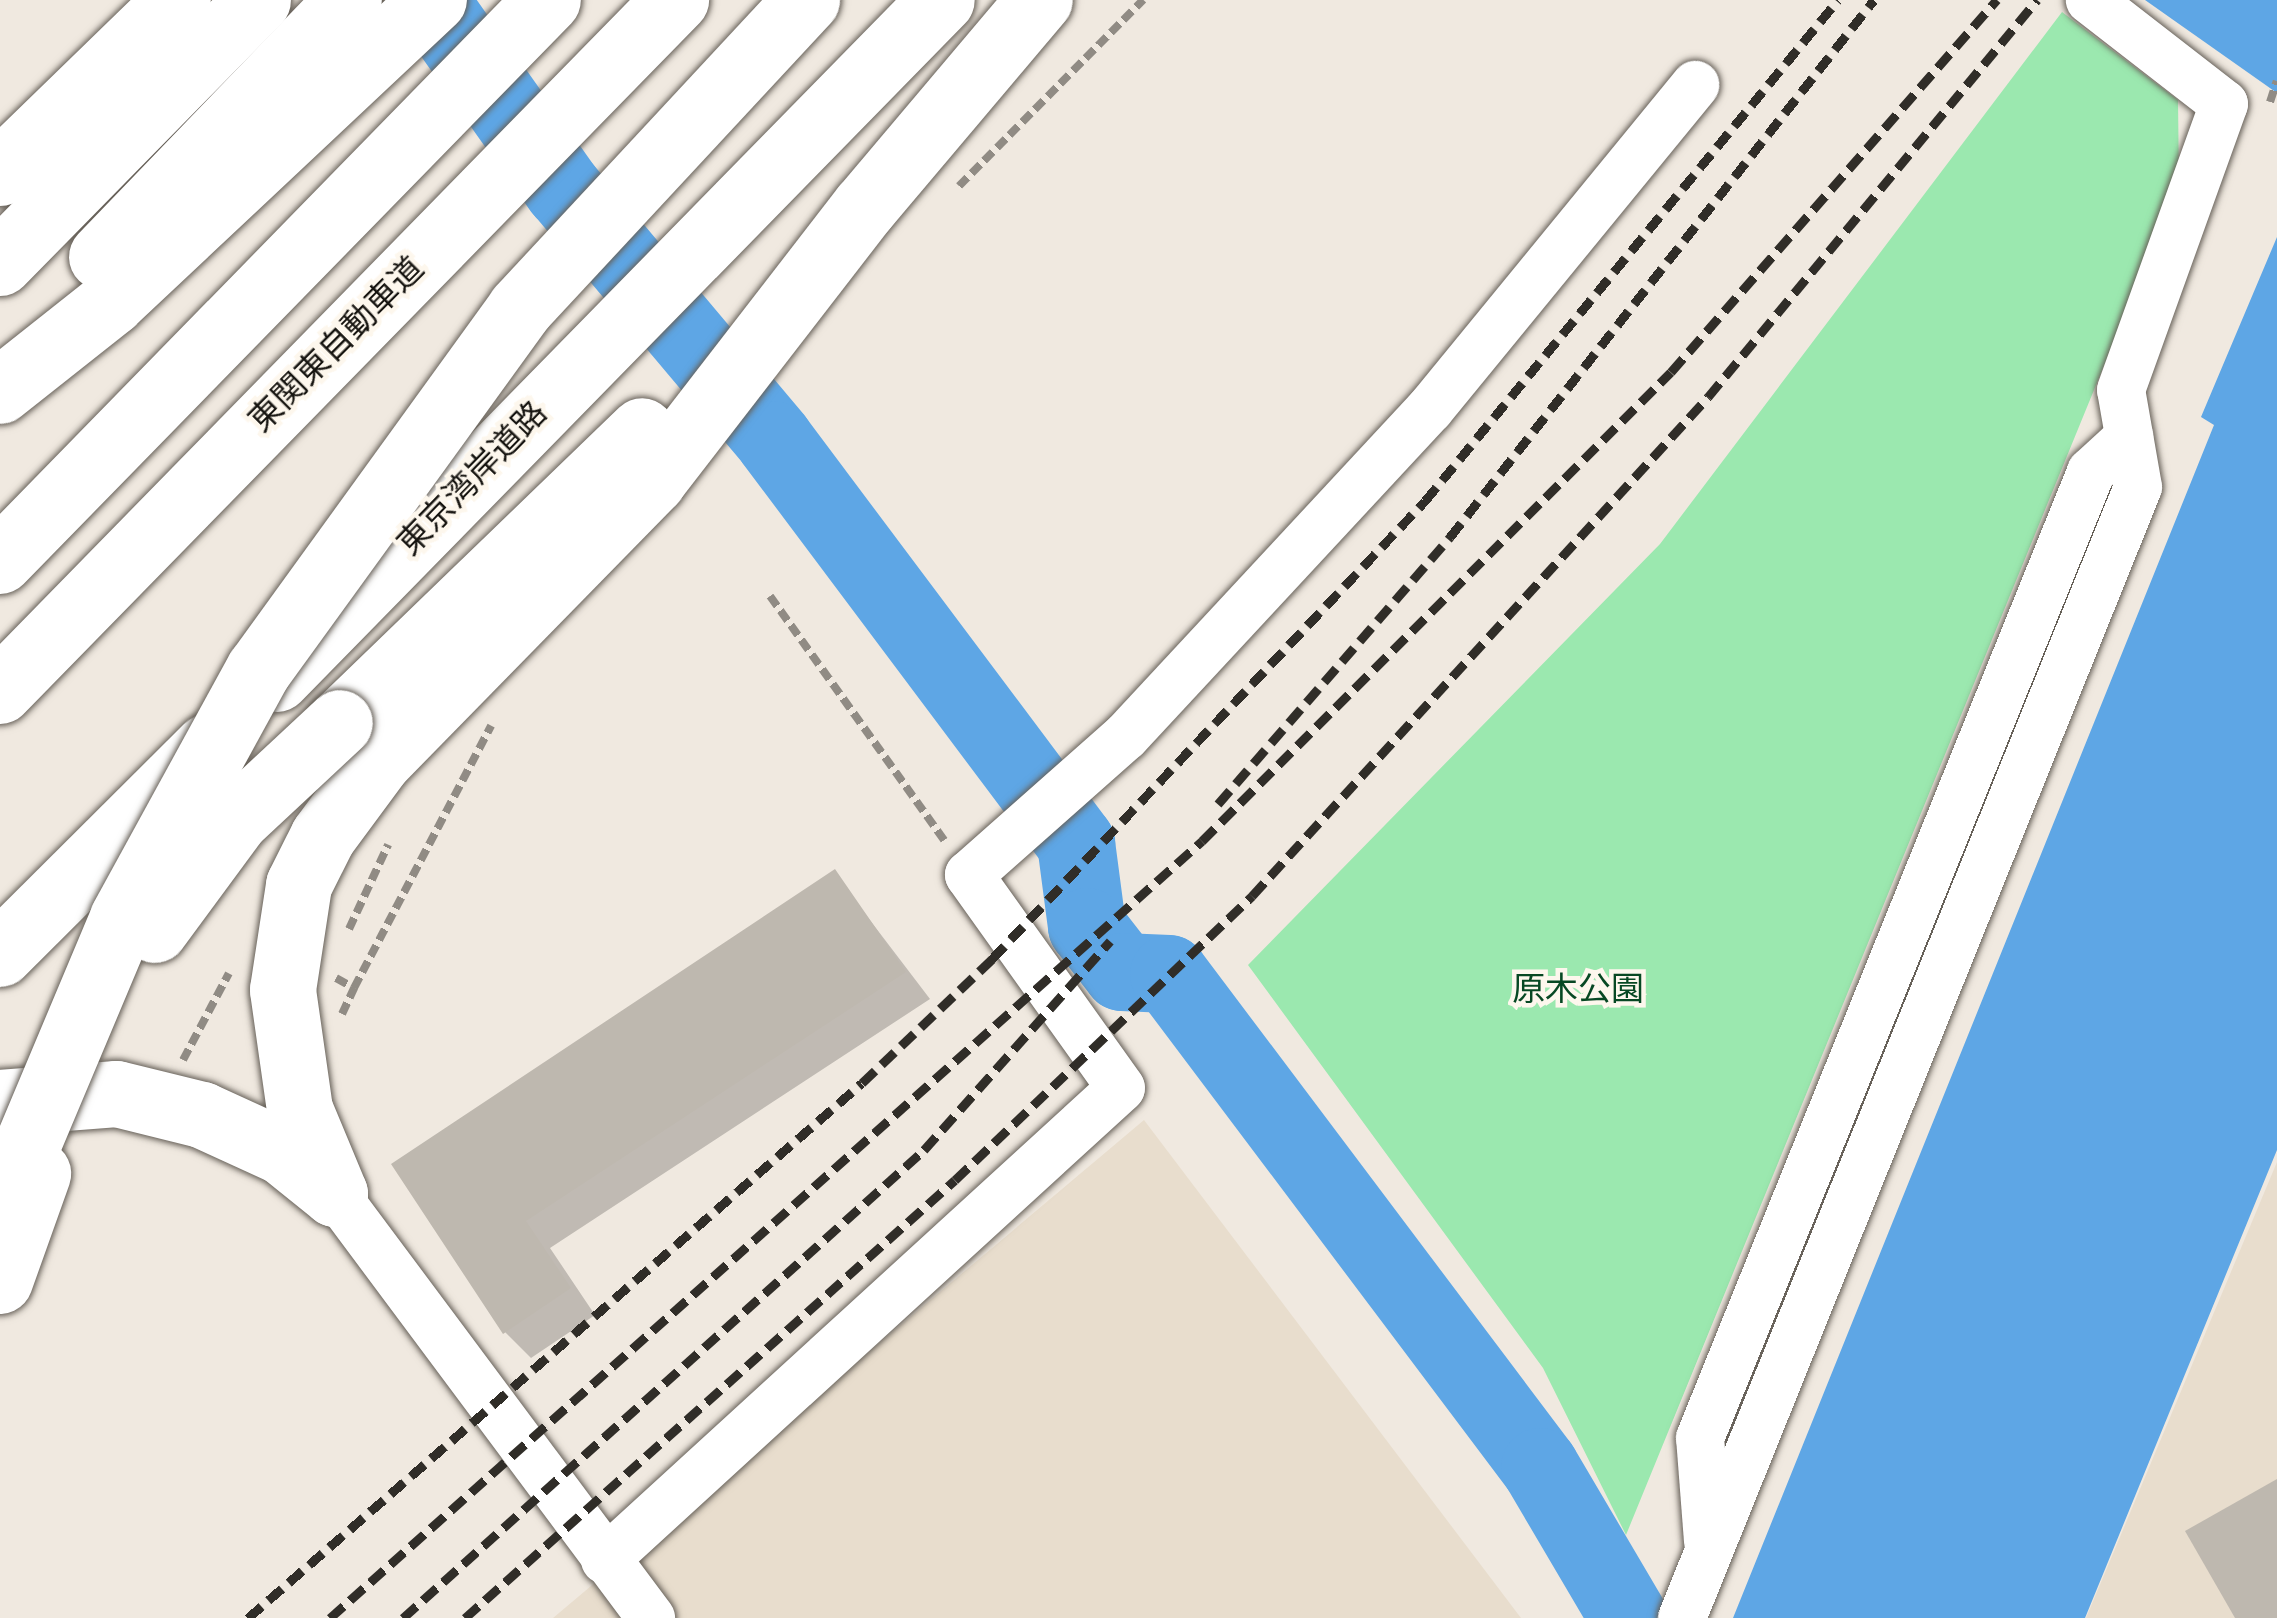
<!DOCTYPE html>
<meta charset="utf-8">
<style>
body{margin:0}
#map{position:relative;width:2277px;height:1618px;overflow:hidden;background:#f0e9e0;font-family:Montserrat,"Noto Sans JP",sans-serif}
div>[style]{position:absolute}
[style*='--x']{left:calc(var(--x)*1px);top:calc(var(--y)*1px);width:calc(var(--w)*1px);rotate:calc(var(--a)*1deg)}
.built>*{inset:0;background:#e8ddcd}
.green>*{inset:0;background:#9be8af}
.water>*{inset:0;background:#5ea6e5}
.shadow>*{inset:0;background:#0003}
.river>*{height:78px;margin:-39px;padding:0 39px;transform-origin:39px;border-radius:39px;background:#5ea6e5}
.building>*{inset:0;background:#beb8af}
.path>*{height:8px;margin-top:-4px;transform-origin:0;background:repeating-linear-gradient(90deg,#908b84 0 12px,transparent 0 18px)}
.roads{filter:drop-shadow(0 0 3px #666058) drop-shadow(0 0 3px #666058)}
.minor>*{height:48px;margin:-24px;padding:0 24px;transform-origin:24px;border-radius:24px;background:#fff}
.highway>*{height:66px;margin:-33px;padding:0 33px;transform-origin:33px;border-radius:33px;background:#fff}
.rail>*{height:9px;margin-top:-4.5px;transform-origin:0;background:repeating-linear-gradient(90deg,#302d28 0 18px,transparent 0 27px)}
.bridges{filter:drop-shadow(0 0 3px #666058) drop-shadow(0 0 3px #666058)}
.highway-bridge>*{height:66px;margin:-33px;padding:0 33px;transform-origin:33px;border-radius:33px;background:#fff}
span{translate:-50% -50%;white-space:nowrap;text-align:center;line-height:1.15;-webkit-text-stroke:9px #fdf7ed;paint-order:stroke}
.street-label{font-size:33px;color:#161410}
.park-label{font-size:33px;color:#074823}
</style>
<div id="map">
<div class="built">
<div style="clip-path:polygon(1144px 1120px,1521px 1618px,553px 1618px)"></div>
<div style="clip-path:polygon(2277px 1162px,2277px 1618px,2086px 1618px)"></div>
</div>
<div class="green">
<div style="clip-path:polygon(2062px 12px,2178px 100px,2179px 182px,1626px 1535px,1543px 1368px,1248px 965px,1660px 544px)"></div>
</div>
<div class="water">
<div style="clip-path:polygon(2145px 0,2277px 0,2277px 93px)"></div>
<div style="clip-path:polygon(2277px 237px,2277px 1150px,2085px 1618px,1733px 1618px,2214px 425px,2201px 417px)"></div>
</div>
<div class="shadow">
<div style="clip-path:polygon(834px 873px,930px 999px,550px 1248px,595px 1315px,531px 1358px,505px 1332px,396px 1164px)"></div>
</div>
<div class="river">
<div style="--x:429;--y:0;--w:232;--a:54.7"></div>
<div style="--x:563;--y:189;--w:328;--a:49.9"></div>
<div style="--x:774;--y:440;--w:504;--a:53.15"></div>
<div style="--x:1076;--y:843;--w:85;--a:82.5"></div>
<div style="--x:1087;--y:927;--w:57;--a:52.1"></div>
<div style="--x:1122;--y:972;--w:47;--a:2.4"></div>
<div style="--x:1169;--y:974;--w:617;--a:53.04"></div>
<div style="--x:1540;--y:1467;--w:175;--a:59.5"></div>
</div>
<div class="building">
<div style="clip-path:polygon(835px 869px,906px 972px,526px 1221px,571px 1288px,503px 1334px,391px 1164px)"></div>
<div style="clip-path:polygon(2277px 1479px,2277px 1618px,2235px 1618px,2185px 1531px)"></div>
</div>
<div class="path">
<div style="--x:2270;--y:102;--w:22;--a:-72"></div>
<div style="--x:959;--y:186;--w:262;--a:-45.3"></div>
<div style="--x:770;--y:596;--w:300;--a:54.5"></div>
<div style="--x:349;--y:929;--w:93;--a:-65.1"></div>
<div style="--x:336;--y:978;--w:21;--a:29"></div>
<div style="--x:354;--y:988;--w:296;--a:-62.4"></div>
<div style="--x:342;--y:1014;--w:29;--a:-65"></div>
<div style="--x:183;--y:1060;--w:98;--a:-62.1"></div>
</div>
<div class="roads">
<div class="minor">
<div style="--x:335;--y:1194;--w:529;--a:53.3"></div>
<div style="--x:1708;--y:1541;--w:103;--a:-94.4"></div>
<div style="--x:1700;--y:1438;--w:1042;--a:-67.96"></div>
<div style="--x:2091;--y:472;--w:52;--a:-42.6"></div>
<div style="--x:605;--y:1560;--w:699;--a:-42.45"></div>
<div style="--x:1121;--y:1088;--w:262;--a:-125.5"></div>
<div style="--x:969;--y:875;--w:210;--a:-41.5"></div>
<div style="--x:1126;--y:736;--w:446;--a:-47.1"></div>
<div style="--x:1430;--y:409;--w:419;--a:-50.7"></div>
<div style="--x:1682;--y:1618;--w:1219;--a:-68.04"></div>
<div style="--x:2138;--y:487;--w:98;--a:-99.9"></div>
<div style="--x:2121;--y:390;--w:304;--a:-70.2"></div>
<div style="--x:2224;--y:104;--w:170;--a:-142.2"></div>
</div>
<div class="highway">
<div style="--x:0;--y:173;--w:248;--a:-44.2"></div>
<div style="--x:102;--y:257;--w:356;--a:-46.1"></div>
<div style="--x:0;--y:263;--w:368;--a:-45.5"></div>
<div style="--x:0;--y:391;--w:142;--a:-38.4"></div>
<div style="--x:111;--y:303;--w:443;--a:-43.2"></div>
<div style="--x:0;--y:561;--w:784;--a:-45.67"></div>
<div style="--x:277;--y:679;--w:950;--a:-45.6"></div>
<div style="--x:0;--y:691;--w:967;--a:-45.63"></div>
<div style="--x:340;--y:723;--w:420;--a:-44"></div>
<div style="--x:0;--y:954;--w:293;--a:-44.9"></div>
<div style="--x:0;--y:1103;--w:117;--a:-4.4"></div>
<div style="--x:117;--y:1094;--w:88;--a:13.9"></div>
<div style="--x:202;--y:1115;--w:89;--a:24.6"></div>
<div style="--x:283;--y:1152;--w:67;--a:38.9"></div>
<div style="--x:335;--y:1194;--w:91;--a:-112.6"></div>
<div style="--x:300;--y:1110;--w:121;--a:-98.1"></div>
<div style="--x:283;--y:990;--w:106;--a:-81.3"></div>
<div style="--x:299;--y:885;--w:54;--a:-63.4"></div>
<div style="--x:323;--y:837;--w:94;--a:-53.6"></div>
<div style="--x:379;--y:761;--w:392;--a:-45.6"></div>
<div style="--x:653;--y:481;--w:346;--a:-52.3"></div>
<div style="--x:865;--y:207;--w:271;--a:-49.8"></div>
</div>
</div>
<div class="rail">
<div style="--x:1218;--y:804;--w:354;--a:-49"></div>
<div style="--x:1450;--y:537;--w:684;--a:-51.71"></div>
<div style="--x:248;--y:1618;--w:814;--a:-41.07"></div>
<div style="--x:862;--y:1083;--w:180;--a:-43.6"></div>
<div style="--x:992;--y:959;--w:630;--a:-46.61"></div>
<div style="--x:1425;--y:501;--w:649;--a:-50.5"></div>
<div style="--x:330;--y:1618;--w:1168;--a:-41.7"></div>
<div style="--x:1202;--y:841;--w:663;--a:-45"></div>
<div style="--x:1671;--y:372;--w:495;--a:-48.8"></div>
<div style="--x:403;--y:1618;--w:700;--a:-41.93"></div>
<div style="--x:924;--y:1150;--w:280;--a:-48.3"></div>
<div style="--x:465;--y:1618;--w:657;--a:-41.79"></div>
<div style="--x:955;--y:1180;--w:411;--a:-43.7"></div>
<div style="--x:1252;--y:896;--w:676;--a:-47.58"></div>
<div style="--x:1708;--y:397;--w:516;--a:-50.35"></div>
</div>
<div class="bridges">
<div class="highway-bridge">
<div style="--x:155;--y:930;--w:137;--a:-53.6"></div>
<div style="--x:236;--y:820;--w:142;--a:-43"></div>
<div style="--x:0;--y:1211;--w:318;--a:-67.2"></div>
<div style="--x:123;--y:918;--w:283;--a:-61.3"></div>
<div style="--x:259;--y:670;--w:445;--a:-54.1"></div>
<div style="--x:520;--y:309;--w:422;--a:-47.1"></div>
<div style="--x:0;--y:1281;--w:114;--a:-70.4"></div>
</div>
</div>
<div class="street-label">
<span style="left:336px;top:344px;rotate:-45deg">東関東自動車道</span>
<span style="left:472px;top:478px;rotate:-46deg">東京湾岸道路</span>
</div>
<div class="park-label">
<span style="left:1578px;top:989px">原木公園</span>
</div>
</div>
